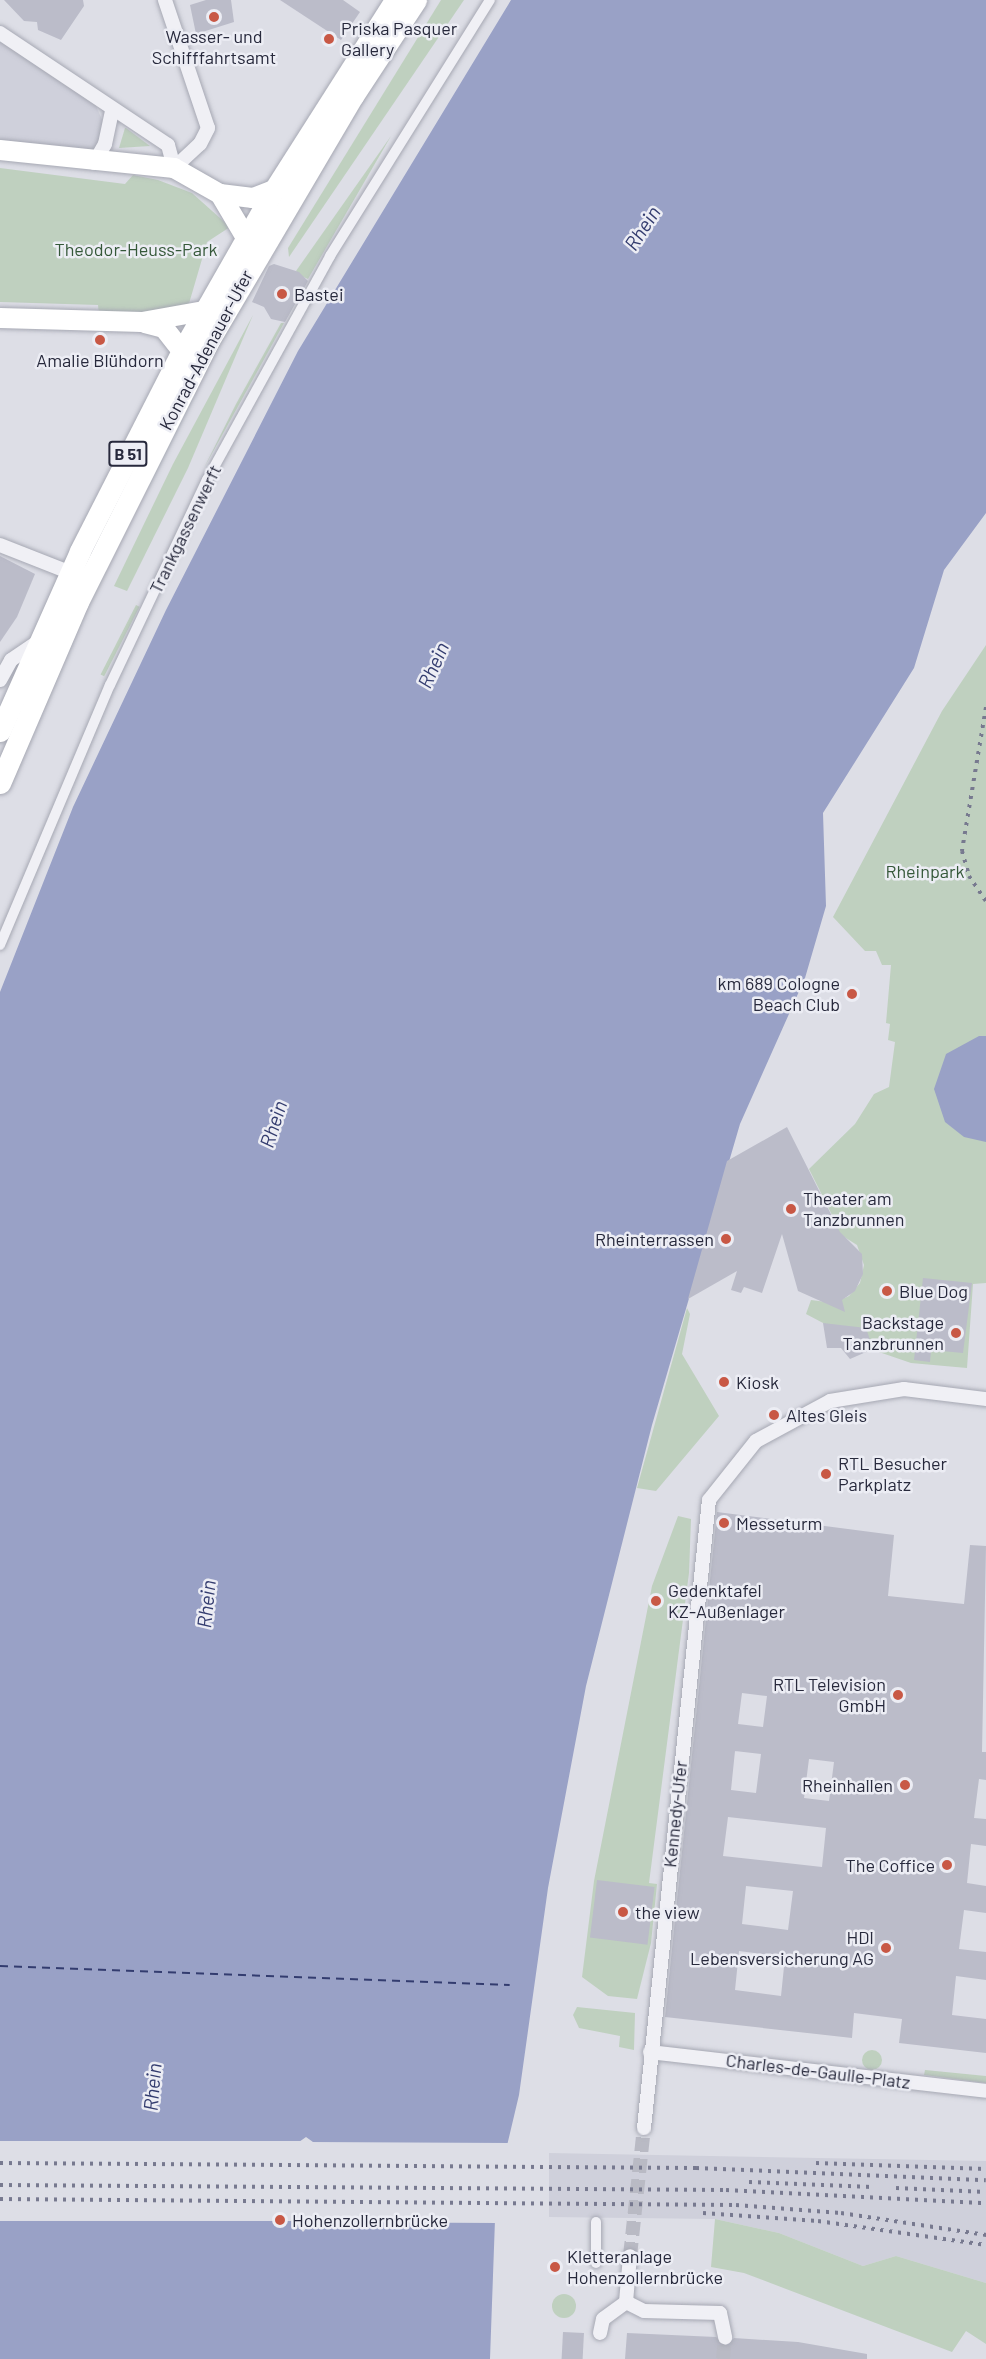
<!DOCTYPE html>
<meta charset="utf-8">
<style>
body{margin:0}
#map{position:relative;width:986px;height:2359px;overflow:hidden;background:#dddee6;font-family:Barlow,sans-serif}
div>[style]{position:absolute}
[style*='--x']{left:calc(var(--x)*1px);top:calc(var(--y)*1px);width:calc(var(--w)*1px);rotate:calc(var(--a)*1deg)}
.built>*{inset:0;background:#cfd0db}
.green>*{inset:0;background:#bfd0bf;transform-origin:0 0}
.round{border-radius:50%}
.water>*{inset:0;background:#99a1c6}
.pier>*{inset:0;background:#dddee6;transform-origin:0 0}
.ferry>*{height:1.5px;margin-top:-0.75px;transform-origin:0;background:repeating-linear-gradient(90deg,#333c6f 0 8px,transparent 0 14px)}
.building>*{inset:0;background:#bbbcc9;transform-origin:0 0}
.minor-tunnel>*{height:14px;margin-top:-7px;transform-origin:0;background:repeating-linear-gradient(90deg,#b9bac4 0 14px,transparent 0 21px)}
.roads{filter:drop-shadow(0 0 2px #a6a8b3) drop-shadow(0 0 2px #a6a8b3)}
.pedestrian>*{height:10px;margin:-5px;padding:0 5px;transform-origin:5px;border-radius:5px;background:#f0f0f5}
.minor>*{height:14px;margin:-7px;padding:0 7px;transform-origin:7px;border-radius:7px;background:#f0f0f5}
.secondary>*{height:20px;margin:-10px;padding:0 10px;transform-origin:10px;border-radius:10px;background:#fff}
.primary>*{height:21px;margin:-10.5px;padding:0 10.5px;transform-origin:10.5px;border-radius:10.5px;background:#fff}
.rail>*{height:4px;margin-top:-2px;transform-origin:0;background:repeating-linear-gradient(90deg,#77798f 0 3px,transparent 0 9px)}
.dots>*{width:16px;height:16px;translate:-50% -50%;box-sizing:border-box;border:3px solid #ecedf4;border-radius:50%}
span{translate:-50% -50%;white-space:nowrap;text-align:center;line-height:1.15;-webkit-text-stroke:5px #ecedf4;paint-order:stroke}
.shield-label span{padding:2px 4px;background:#ecedf4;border:2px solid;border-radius:4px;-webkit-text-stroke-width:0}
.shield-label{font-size:16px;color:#27293c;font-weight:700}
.poi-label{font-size:18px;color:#27293c}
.left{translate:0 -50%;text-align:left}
.right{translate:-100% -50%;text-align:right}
.park-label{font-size:18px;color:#355839}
.street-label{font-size:18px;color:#27293c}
.water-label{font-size:20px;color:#333c6f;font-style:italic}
</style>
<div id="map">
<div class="built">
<div style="clip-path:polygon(0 37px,93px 99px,109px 136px,91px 155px,0 143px)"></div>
<div style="clip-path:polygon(549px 2153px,986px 2161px,986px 2283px,896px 2256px,863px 2266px,779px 2233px,715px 2219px,549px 2217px)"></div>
</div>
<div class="green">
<div style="clip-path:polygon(441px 0,464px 0,289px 257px,288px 248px)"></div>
<div style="clip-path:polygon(125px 128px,126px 128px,150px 146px,119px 148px)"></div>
<div style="clip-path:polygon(391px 136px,308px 279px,301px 276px,296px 271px)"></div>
<div style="clip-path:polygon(0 168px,125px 184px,133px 175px,158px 180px,192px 193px,230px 227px,207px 242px,188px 307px,160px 314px,99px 315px,98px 305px,0 302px)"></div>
<div style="clip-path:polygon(253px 315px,188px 468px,127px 591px,114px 586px,173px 464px)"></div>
<div style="clip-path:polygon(281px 323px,284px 323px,204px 468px,236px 404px)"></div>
<div style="left:136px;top:605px;width:4px;height:78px;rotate:27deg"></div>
<div style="clip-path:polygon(986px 645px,986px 1283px,973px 1284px,967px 1368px,911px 1363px,876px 1351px,806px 1314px,811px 1300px,834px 1303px,849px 1296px,860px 1283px,864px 1265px,857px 1245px,833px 1230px,838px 1227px,809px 1169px,855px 1124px,874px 1094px,889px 1087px,895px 1042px,888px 1040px,890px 1024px,886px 1023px,891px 965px,882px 965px,876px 951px,865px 951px,833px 917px,942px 711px)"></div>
<div style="clip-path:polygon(687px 1308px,690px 1314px,682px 1354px,719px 1416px,656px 1491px,637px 1488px)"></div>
<div style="clip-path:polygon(678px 1516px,691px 1519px,689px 1573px,649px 1883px,657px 1884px,651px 1943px,637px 1999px,608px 1996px,582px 1977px,594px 1881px,652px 1586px)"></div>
<div style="clip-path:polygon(577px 2007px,635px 2013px,634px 2050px,619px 2047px,620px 2036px,579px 2028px,573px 2015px)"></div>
<div class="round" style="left:862px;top:2050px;width:20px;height:20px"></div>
<div style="clip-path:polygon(925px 2070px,986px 2076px,986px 2083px,924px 2075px)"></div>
<div style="clip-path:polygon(715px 2219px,779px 2233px,863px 2266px,896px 2256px,986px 2283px,986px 2344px,966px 2331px,952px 2352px,744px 2273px,711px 2267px)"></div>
<div class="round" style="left:552px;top:2294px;width:24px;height:24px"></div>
</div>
<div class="water">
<div style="clip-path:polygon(evenodd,511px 0,986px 0,986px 513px,944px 570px,914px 668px,823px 813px,826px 906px,805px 978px,740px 1124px,652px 1425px,586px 1686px,548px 1888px,519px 2095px,496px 2192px,490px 2359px,0 2359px,0 992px,73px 807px,166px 610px,298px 351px,511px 0,306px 2137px,313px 2142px,312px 2222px,303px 2232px,295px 2222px,299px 2142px,306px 2137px)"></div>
<div style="clip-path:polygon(979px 1036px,986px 1036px,986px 1142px,964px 1137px,945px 1122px,934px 1089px,946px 1054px)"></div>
</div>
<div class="pier">
<div style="left:0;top:2141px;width:304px;height:80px"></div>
<div style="clip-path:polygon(308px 2142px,511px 2143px,499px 2192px,498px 2223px,308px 2222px)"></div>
</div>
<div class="ferry">
<div style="--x:0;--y:1966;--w:510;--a:2.13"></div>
</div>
<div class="building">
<div style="clip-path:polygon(4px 0,83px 0,84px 6px,61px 40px,38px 30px,37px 22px,24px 21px)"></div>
<div style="clip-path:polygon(206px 0,231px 0,234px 22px,196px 34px,190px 5px)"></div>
<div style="clip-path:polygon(280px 0,343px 0,360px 12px,341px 40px)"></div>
<div style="clip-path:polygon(274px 264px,299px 272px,308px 281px,285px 322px,271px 319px,264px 307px,252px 302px,269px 266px)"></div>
<div style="clip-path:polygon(0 556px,35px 574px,17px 617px,0 642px)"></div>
<div style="clip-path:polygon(787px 1127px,840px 1232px,862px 1254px,863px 1274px,855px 1291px,842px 1300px,845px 1312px,798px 1291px,782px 1234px,762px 1293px,744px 1287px,741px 1293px,731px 1290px,737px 1271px,688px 1299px,727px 1161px)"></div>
<div style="clip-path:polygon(923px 1278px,972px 1283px,963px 1353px,931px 1350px,930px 1362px,914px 1360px)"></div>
<div style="clip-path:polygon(823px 1323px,866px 1328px,873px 1349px,850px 1359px,841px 1348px,827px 1348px)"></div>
<div style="clip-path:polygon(evenodd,717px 1512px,894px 1535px,888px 1596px,964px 1604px,970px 1545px,986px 1546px,982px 1752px,986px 1752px,986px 1780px,979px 1779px,974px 1818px,986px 1819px,986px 1846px,971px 1844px,967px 1883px,986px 1886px,986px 1913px,964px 1910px,959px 1949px,986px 1952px,986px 1980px,956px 1976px,952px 2015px,986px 2019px,986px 2053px,899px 2043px,902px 2019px,854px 2013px,852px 2038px,665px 2017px,717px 1512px,742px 1693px,767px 1696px,763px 1727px,738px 1724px,742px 1693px,717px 1512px,735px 1751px,761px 1754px,756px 1793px,731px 1790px,735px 1751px,717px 1512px,809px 1759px,834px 1762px,829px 1801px,804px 1798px,809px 1759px,717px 1512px,728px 1817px,826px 1828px,822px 1867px,723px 1856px,728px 1817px,717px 1512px,746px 1886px,793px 1891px,788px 1930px,742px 1924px,746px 1886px,717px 1512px,739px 1951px,785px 1957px,781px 1996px,735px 1990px,739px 1951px)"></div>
<div style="left:597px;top:1880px;width:58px;height:58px;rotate:7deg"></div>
<div style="left:563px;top:2332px;width:21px;height:27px;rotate:3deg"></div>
<div style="clip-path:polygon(627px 2333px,716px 2337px,726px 2346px,734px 2338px,798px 2342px,867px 2354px,867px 2359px,625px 2359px)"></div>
</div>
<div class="minor-tunnel">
<div style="--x:630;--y:2256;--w:129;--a:-83.8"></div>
<div style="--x:723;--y:2359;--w:22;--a:-85"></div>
</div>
<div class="roads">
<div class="pedestrian">
<div style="--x:0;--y:945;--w:282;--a:-67.1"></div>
<div style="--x:110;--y:685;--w:227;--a:-64.7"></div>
<div style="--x:207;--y:480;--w:256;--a:-61.2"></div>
<div style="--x:330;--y:256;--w:302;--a:-58"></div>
<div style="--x:596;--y:2222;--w:41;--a:90"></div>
</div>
<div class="minor">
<div style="--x:0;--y:33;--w:202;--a:33.7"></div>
<div style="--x:168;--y:145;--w:24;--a:75"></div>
<div style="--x:174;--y:168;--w:35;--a:-43"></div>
<div style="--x:200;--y:144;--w:18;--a:-63"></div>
<div style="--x:208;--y:128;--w:135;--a:-108.6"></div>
<div style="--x:94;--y:163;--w:22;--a:-60"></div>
<div style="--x:105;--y:144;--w:35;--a:-78"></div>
<div style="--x:0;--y:545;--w:82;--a:21.5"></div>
<div style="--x:0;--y:680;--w:23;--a:-61"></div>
<div style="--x:11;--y:660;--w:32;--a:-34"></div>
<div style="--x:650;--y:2052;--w:338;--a:6.6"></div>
<div style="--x:644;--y:2128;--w:631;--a:-84.09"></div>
<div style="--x:709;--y:1500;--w:75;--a:-51.5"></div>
<div style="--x:756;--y:1441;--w:84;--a:-28.4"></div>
<div style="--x:830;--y:1401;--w:75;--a:-9.2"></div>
<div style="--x:904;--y:1389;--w:83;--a:7"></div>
<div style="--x:626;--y:2302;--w:20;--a:27"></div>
<div style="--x:644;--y:2311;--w:76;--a:1.5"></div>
<div style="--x:720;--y:2313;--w:25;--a:78"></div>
<div style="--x:626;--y:2302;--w:46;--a:-85"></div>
<div style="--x:600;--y:2333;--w:14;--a:-78"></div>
<div style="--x:603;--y:2319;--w:29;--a:-36"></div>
</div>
<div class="secondary">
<div style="--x:0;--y:150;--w:175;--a:5.9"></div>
<div style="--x:174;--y:168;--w:53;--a:29.5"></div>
<div style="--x:220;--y:194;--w:63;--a:59.3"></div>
<div style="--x:220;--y:194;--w:33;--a:7"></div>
<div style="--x:253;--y:198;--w:22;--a:-21"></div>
<div style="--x:0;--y:318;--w:142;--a:1.6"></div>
<div style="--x:142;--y:322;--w:74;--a:-10.1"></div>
<div style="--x:145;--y:323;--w:20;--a:15"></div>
<div style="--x:164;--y:328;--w:29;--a:52"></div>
</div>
<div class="primary">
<div style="--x:0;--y:731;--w:197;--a:-66"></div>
<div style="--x:80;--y:551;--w:225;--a:-63"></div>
<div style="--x:182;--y:351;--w:185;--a:-60.3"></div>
<div style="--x:274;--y:190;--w:225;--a:-57.5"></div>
<div style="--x:0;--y:783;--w:197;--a:-66.7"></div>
<div style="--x:78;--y:602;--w:291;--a:-63.4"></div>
<div style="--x:208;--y:342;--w:286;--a:-59.5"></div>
<div style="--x:353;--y:96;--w:115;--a:-56.7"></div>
</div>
</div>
<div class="rail">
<div style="--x:986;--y:707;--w:146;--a:99.5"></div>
<div style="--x:962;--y:851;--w:26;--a:74"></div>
<div style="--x:969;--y:876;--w:30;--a:56"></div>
<div style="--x:0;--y:2163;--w:696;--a:0.41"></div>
<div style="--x:696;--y:2168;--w:290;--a:2.4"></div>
<div style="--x:816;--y:2163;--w:170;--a:2"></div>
<div style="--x:749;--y:2182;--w:123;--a:2.3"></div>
<div style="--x:0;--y:2185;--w:726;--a:0.39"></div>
<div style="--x:726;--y:2190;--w:260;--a:2.9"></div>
<div style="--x:896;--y:2188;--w:90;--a:2.5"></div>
<div style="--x:0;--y:2199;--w:736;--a:0.47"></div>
<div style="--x:736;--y:2205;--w:105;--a:4.4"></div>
<div style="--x:841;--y:2213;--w:147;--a:8.6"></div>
<div style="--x:703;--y:2213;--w:115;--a:4"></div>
<div style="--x:818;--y:2221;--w:170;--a:8.1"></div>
</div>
<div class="dots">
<div style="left:214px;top:17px;background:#c85845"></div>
<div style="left:329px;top:39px;background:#c85845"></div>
<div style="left:282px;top:294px;background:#c85845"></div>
<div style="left:100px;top:340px;background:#c85845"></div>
<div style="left:852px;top:994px;background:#c85845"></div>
<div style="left:791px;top:1209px;background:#c85845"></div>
<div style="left:726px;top:1239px;background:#c85845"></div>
<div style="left:887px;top:1291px;background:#c85845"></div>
<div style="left:956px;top:1333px;background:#c85845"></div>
<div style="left:724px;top:1382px;background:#c85845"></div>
<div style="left:774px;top:1415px;background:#c85845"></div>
<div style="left:826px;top:1474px;background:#c85845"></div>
<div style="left:724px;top:1523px;background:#c85845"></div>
<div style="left:656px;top:1601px;background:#c85845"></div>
<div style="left:898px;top:1695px;background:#c85845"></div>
<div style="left:905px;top:1785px;background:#c85845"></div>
<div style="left:947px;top:1865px;background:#c85845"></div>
<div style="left:623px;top:1912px;background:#c85845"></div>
<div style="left:886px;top:1948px;background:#c85845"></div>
<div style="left:280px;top:2220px;background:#c85845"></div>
<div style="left:555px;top:2267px;background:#c85845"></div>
</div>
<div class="shield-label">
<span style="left:128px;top:454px">B 51</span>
</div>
<div class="poi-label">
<span class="left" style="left:341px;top:39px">Priska Pasquer<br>Gallery</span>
<span style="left:214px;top:47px">Wasser- und<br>Schifffahrtsamt</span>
<span class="left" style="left:294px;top:294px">Bastei</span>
<span style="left:100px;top:360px">Amalie Blühdorn</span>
<span class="right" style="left:840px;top:994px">km 689 Cologne<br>Beach Club</span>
<span class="left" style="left:803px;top:1209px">Theater am<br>Tanzbrunnen</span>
<span class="right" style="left:714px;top:1239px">Rheinterrassen</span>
<span class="left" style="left:899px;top:1291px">Blue Dog</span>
<span class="right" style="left:944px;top:1333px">Backstage<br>Tanzbrunnen</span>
<span class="left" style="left:736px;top:1382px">Kiosk</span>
<span class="left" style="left:786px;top:1415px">Altes Gleis</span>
<span class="left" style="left:838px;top:1474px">RTL Besucher<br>Parkplatz</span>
<span class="left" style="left:736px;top:1523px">Messeturm</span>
<span class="left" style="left:668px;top:1601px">Gedenktafel<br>KZ-Außenlager</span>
<span class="right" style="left:886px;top:1695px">RTL Television<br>GmbH</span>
<span class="right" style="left:893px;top:1785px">Rheinhallen</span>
<span class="right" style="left:935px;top:1865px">The Coffice</span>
<span class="left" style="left:635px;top:1912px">the view</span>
<span class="right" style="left:874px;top:1948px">HDI<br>Lebensversicherung AG</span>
<span class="left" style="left:292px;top:2220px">Hohenzollernbrücke</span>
<span class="left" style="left:567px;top:2267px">Kletteranlage<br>Hohenzollernbrücke</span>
</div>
<div class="park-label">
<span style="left:136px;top:249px">Theodor-Heuss-Park</span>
<span style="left:925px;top:871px">Rheinpark</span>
</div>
<div class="street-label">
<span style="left:206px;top:350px;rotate:-62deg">Konrad-Adenauer-Ufer</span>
<span style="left:185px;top:529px;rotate:-64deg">Trankgassenwerft</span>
<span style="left:675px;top:1814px;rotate:-84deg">Kennedy-Ufer</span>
<span style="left:818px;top:2071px;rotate:7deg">Charles-de-Gaulle-Platz</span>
</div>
<div class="water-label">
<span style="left:642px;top:228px;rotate:-57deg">Rhein</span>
<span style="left:433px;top:665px;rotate:-66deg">Rhein</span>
<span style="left:273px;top:1124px;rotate:-72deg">Rhein</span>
<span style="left:206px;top:1604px;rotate:-84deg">Rhein</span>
<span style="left:152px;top:2087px;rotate:-85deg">Rhein</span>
</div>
</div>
